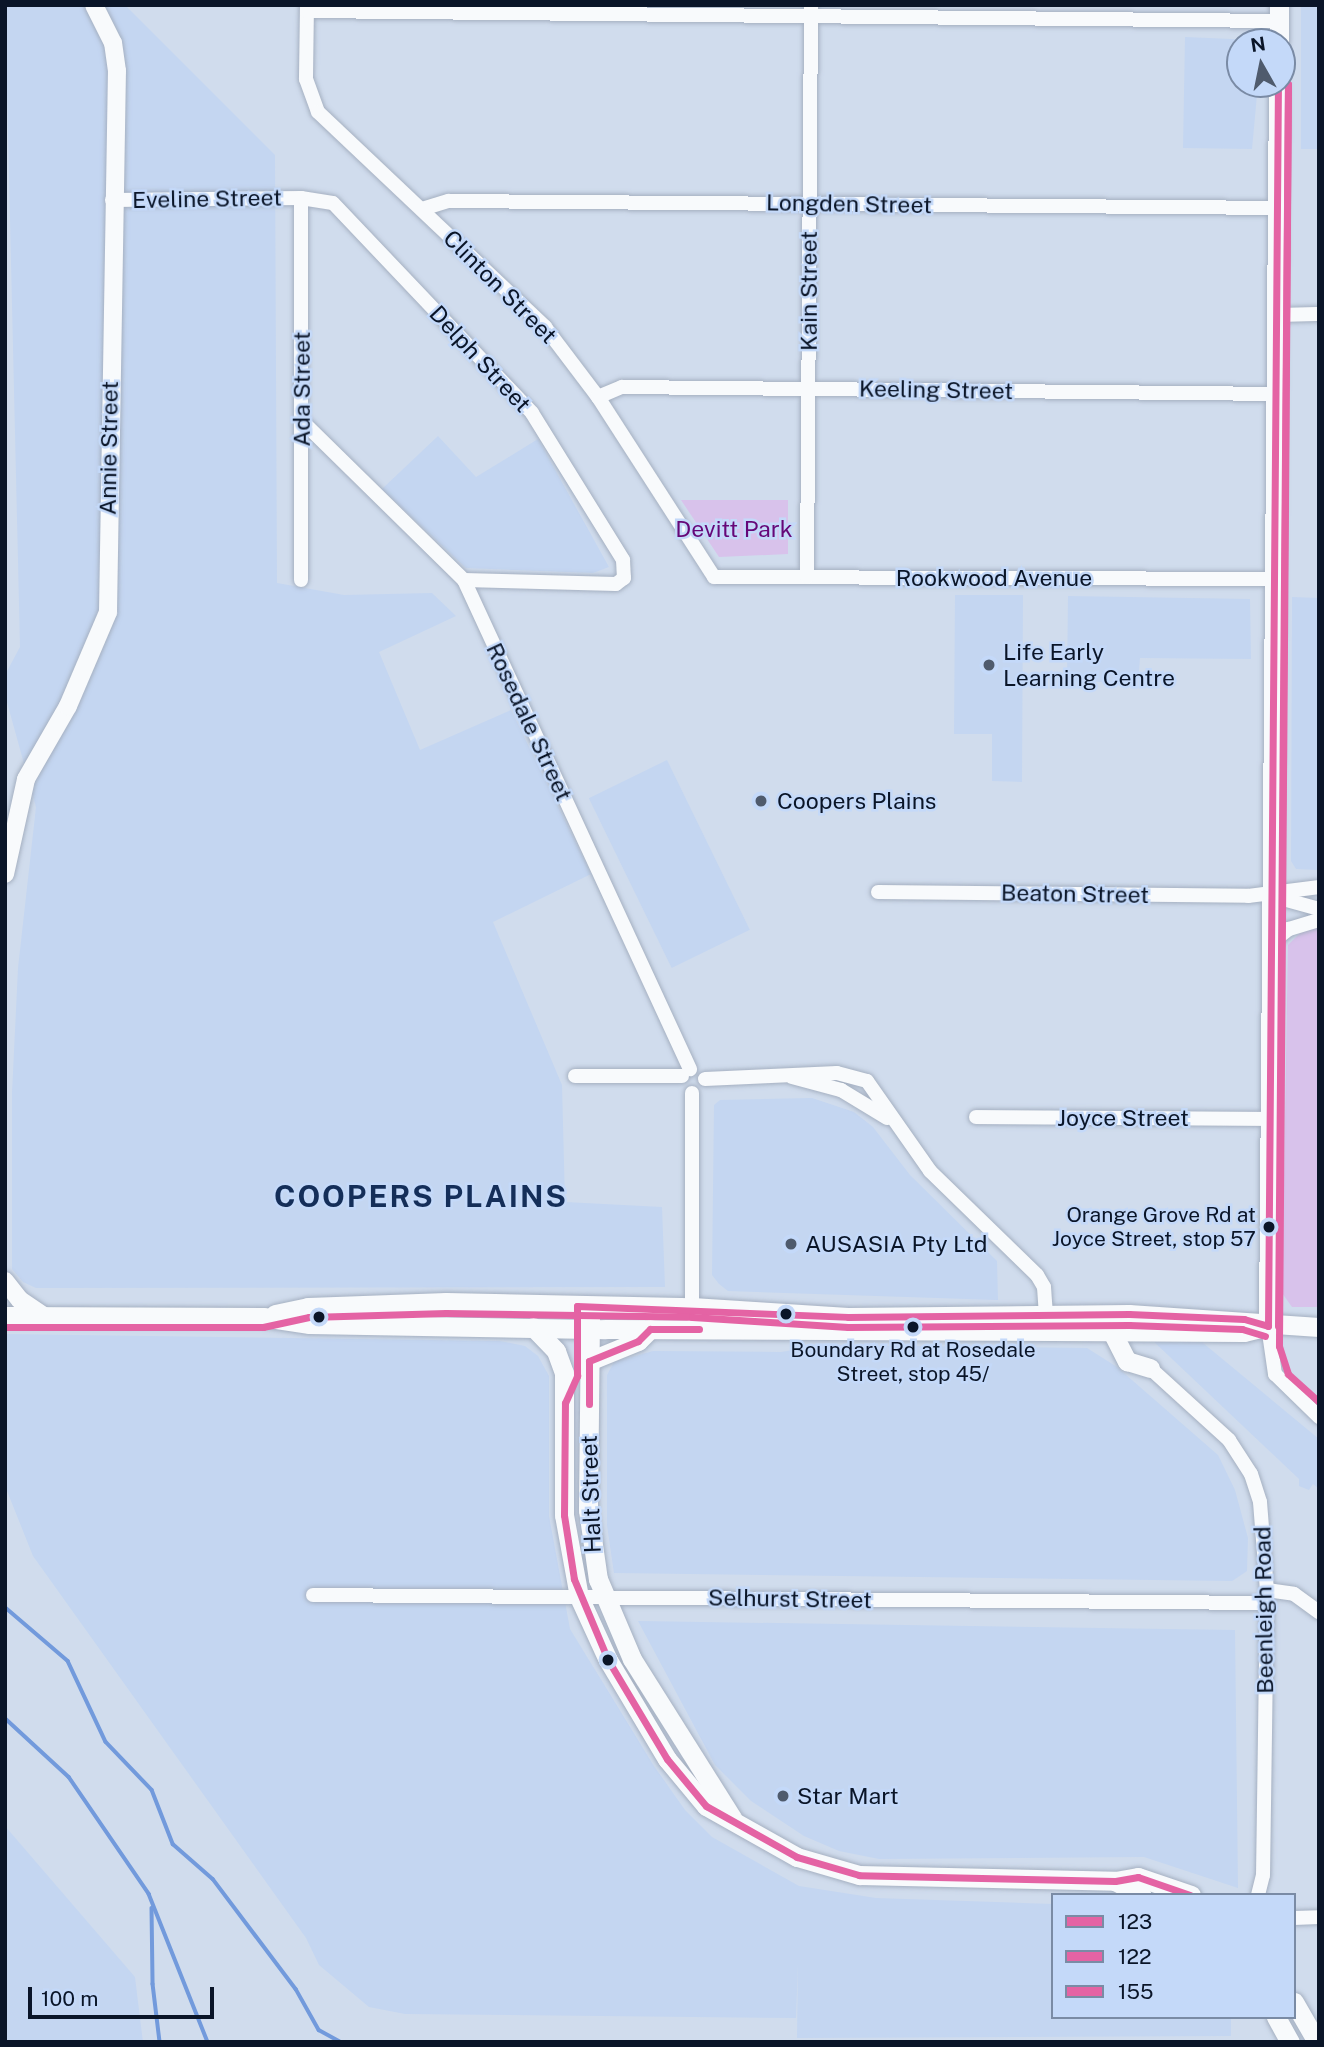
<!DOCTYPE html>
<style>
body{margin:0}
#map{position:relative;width:1324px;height:2047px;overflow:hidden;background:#d0dced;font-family:"Public Sans",sans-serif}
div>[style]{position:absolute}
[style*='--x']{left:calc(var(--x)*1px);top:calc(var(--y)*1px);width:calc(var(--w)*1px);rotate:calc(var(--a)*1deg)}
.built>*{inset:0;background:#c4d6f1;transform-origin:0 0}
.green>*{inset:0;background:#d8c2eb}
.stream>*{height:3.5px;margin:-1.75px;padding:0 1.75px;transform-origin:1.75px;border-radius:1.75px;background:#729adc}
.roads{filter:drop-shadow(0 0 2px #a5b0c1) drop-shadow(0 0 2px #a5b0c1)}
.minor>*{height:14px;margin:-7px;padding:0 7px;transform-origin:7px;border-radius:7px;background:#f8fafc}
.tertiary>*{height:18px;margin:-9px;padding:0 9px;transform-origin:9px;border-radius:9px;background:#f8fafc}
.secondary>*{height:19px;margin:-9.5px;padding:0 9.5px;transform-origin:9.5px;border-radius:9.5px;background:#f8fafc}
.bus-1>*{height:7px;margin:-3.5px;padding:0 3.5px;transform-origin:3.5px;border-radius:3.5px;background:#e463a4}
.bus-2>*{height:7px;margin:-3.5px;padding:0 3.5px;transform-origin:3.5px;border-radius:3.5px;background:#e463a4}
.bus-3>*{height:7px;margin:-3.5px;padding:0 3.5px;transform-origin:3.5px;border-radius:3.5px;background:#e463a4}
.dots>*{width:19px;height:19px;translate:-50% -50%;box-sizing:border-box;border:4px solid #c4d9f9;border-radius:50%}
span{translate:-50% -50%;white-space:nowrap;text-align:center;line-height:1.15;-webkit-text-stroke:5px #c4d9f9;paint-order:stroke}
.bus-label{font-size:21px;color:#0a1528}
.right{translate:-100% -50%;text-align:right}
.street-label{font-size:23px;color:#0a1528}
.park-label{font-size:23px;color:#660778}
.poi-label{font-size:23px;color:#0a1528}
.left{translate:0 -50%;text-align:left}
.district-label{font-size:30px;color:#142e59;font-weight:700;letter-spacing:2px}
.frame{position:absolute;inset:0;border:7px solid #0a1528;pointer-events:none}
.legend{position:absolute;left:1051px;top:1893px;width:245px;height:126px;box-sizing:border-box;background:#c4d9f9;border:2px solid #7a8ba5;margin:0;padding:9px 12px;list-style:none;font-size:21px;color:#0a1528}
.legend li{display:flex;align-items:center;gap:14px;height:35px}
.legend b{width:35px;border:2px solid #7a8ba5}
.north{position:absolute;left:1226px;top:28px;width:70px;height:70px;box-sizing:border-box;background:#c4d9f9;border:2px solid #7a8ba5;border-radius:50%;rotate:351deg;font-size:19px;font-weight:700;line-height:28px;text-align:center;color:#0a1528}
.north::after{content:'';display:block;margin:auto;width:24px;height:32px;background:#4f5b6d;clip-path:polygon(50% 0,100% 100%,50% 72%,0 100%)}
.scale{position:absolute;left:28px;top:1987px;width:186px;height:32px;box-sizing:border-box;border:4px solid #0a1528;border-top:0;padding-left:9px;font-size:21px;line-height:24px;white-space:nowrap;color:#0a1528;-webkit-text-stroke:5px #c4d9f9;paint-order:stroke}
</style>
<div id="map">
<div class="built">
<div style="clip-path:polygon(5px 5px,125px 5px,275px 155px,277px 583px,344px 595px,432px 593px,456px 616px,379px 652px,420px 750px,511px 710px,591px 874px,493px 922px,562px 1085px,565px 1202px,662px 1207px,665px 1287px,36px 1288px,23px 1282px,12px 1269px,12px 1093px,18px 968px,36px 807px,5px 695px,5px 675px,20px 647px)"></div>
<div style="left:1301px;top:5px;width:18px;height:144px"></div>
<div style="clip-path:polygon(1185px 37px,1255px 40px,1240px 42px,1240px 84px,1258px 84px,1252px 149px,1183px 148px)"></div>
<div style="clip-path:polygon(438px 436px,476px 477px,538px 439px,609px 567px,593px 573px,466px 568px,382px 489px)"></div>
<div style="clip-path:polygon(955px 595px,1023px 595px,1022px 782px,992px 781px,992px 734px,954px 734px)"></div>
<div style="clip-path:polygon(1068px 596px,1250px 599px,1251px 659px,1140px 658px,1138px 683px,1067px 681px)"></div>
<div style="clip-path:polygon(1292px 597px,1319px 598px,1319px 870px,1296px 869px,1291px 861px)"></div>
<div style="left:667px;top:760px;width:189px;height:87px;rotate:64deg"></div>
<div style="clip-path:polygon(812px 1098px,854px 1112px,873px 1127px,910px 1175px,997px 1261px,998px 1300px,728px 1291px,719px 1284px,712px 1275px,714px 1105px,720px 1100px)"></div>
<div style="clip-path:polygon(5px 1334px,500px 1341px,525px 1346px,538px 1356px,549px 1376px,549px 1516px,570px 1629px,654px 1766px,685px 1810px,712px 1837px,799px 1886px,876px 1898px,1053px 1904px,1053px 2017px,1231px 2017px,1231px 2036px,797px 2038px,798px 1962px,796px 2018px,405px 2014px,369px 2007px,319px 1965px,306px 1938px,33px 1556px,5px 1486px)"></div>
<div style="clip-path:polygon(1197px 1338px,1319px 1439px,1319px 1489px,1313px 1484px,1309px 1490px,1299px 1486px,1299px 1479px,1151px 1339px)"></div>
<div style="clip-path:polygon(824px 1345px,1087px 1348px,1117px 1367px,1218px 1455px,1235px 1490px,1248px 1538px,1247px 1571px,1232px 1581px,614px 1573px,607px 1525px,607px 1375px,614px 1362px,653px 1351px,781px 1352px)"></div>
<div style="clip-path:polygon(638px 1621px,1235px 1630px,1238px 1888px,1144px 1857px,879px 1859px,839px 1851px,804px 1836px,751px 1801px,715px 1765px)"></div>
<div style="clip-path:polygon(5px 1826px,135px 1977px,143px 2042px,5px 2042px)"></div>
</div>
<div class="green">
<div style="clip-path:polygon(681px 500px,788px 500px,788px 554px,719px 557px)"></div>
<div style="clip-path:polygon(1319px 927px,1319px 1307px,1292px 1307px,1282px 1293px,1288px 945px,1304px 929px)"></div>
</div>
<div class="stream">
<div style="--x:5;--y:1607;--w:83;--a:40.6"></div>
<div style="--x:68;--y:1661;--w:89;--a:64.9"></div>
<div style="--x:106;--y:1742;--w:66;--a:46.2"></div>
<div style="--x:152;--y:1790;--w:58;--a:68.7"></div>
<div style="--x:173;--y:1844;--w:53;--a:41.2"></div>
<div style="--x:213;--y:1879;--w:138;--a:53"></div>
<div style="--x:296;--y:1989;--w:47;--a:60.7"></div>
<div style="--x:319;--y:2030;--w:25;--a:29"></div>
<div style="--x:5;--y:1718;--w:87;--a:42.7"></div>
<div style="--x:69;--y:1777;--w:142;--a:55.6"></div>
<div style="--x:149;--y:1894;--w:159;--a:68.3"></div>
<div style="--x:152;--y:1908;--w:76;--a:89.2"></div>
<div style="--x:153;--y:1984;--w:58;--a:83.1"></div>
</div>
<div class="roads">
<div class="minor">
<div style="--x:307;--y:5;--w:74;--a:90.8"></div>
<div style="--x:306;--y:79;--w:35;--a:70"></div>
<div style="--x:318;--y:112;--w:313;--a:43.4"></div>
<div style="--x:545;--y:327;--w:88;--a:52.9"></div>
<div style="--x:598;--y:397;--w:214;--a:57.2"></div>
<div style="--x:714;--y:577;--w:559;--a:0.2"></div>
<div style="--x:307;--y:11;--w:972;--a:0.59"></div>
<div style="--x:112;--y:200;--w:189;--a:-0.6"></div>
<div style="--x:301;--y:198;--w:32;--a:9"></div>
<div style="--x:333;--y:203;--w:289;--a:46.5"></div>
<div style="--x:532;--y:413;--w:173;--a:58.2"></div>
<div style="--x:623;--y:560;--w:18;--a:87"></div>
<div style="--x:624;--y:578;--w:10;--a:143"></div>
<div style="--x:616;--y:584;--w:152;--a:-178.5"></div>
<div style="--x:422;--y:209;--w:28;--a:-17"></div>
<div style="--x:449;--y:201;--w:828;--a:0.48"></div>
<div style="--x:1276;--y:315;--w:43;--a:-1.3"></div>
<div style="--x:598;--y:397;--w:26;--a:-23"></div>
<div style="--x:622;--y:387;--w:654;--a:0.61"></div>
<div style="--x:302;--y:421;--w:227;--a:44.5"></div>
<div style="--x:464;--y:580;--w:539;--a:65.2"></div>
<div style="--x:807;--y:577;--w:572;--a:-89.6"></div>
<div style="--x:301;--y:580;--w:382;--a:-90"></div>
<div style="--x:878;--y:892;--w:370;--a:0.6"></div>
<div style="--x:1248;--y:896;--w:72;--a:-7.2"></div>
<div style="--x:1272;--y:896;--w:49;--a:15.5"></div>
<div style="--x:1271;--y:943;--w:23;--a:-38"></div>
<div style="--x:1289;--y:929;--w:31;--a:-17"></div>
<div style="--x:575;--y:1076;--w:107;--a:0"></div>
<div style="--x:792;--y:1077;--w:51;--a:14.9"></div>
<div style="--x:841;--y:1090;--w:54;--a:31.3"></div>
<div style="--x:705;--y:1079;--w:132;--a:-2.6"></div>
<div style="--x:837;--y:1073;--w:31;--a:15"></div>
<div style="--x:867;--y:1081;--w:110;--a:55"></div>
<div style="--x:930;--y:1171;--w:149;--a:44.2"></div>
<div style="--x:1037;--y:1275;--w:14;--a:60"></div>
<div style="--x:1044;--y:1287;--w:26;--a:86"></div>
<div style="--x:692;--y:1093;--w:222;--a:90"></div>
<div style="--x:976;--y:1117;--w:294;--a:0.4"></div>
<div style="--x:1268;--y:1326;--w:49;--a:81.7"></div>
<div style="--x:1275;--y:1374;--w:62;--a:44.3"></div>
<div style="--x:1150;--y:1368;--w:107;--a:42.3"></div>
<div style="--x:1229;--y:1440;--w:40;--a:57.1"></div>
<div style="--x:1251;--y:1474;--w:29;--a:72"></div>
<div style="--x:1260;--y:1502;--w:88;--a:85.5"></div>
<div style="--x:1267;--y:1590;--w:285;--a:90.8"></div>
<div style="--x:1263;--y:1875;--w:21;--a:104"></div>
<div style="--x:1267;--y:1590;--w:27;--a:8"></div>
<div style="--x:1294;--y:1594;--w:31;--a:36"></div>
<div style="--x:313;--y:1595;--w:954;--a:0.48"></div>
<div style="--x:1294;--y:1918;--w:25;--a:-2"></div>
</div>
<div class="tertiary">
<div style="--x:5;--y:874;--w:97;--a:-77.5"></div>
<div style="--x:26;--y:779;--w:84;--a:-60.1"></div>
<div style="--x:68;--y:706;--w:102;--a:-66.9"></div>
<div style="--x:108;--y:612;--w:541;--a:-89.05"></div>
<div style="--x:117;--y:71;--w:28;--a:-98"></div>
<div style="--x:113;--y:43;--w:42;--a:-116.6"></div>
<div style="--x:5;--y:1281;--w:24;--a:52"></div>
<div style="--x:20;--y:1300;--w:29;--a:34"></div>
</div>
<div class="secondary">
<div style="--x:1279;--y:42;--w:37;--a:-90"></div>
<div style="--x:275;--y:1314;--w:34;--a:-12"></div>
<div style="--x:308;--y:1307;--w:138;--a:-2.1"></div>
<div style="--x:446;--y:1302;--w:246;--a:1.2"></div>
<div style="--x:692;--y:1307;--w:156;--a:3.7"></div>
<div style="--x:848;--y:1317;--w:281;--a:-0.6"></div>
<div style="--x:1129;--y:1314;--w:190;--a:3.9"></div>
<div style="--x:5;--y:1316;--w:258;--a:0.2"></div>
<div style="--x:263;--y:1317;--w:47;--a:8.7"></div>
<div style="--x:309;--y:1324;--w:296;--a:1"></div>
<div style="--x:605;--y:1329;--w:639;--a:0.27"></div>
<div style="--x:1244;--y:1332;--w:25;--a:-14"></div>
<div style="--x:590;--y:1317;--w:193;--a:90.6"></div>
<div style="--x:588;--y:1510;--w:70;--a:81.8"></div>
<div style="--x:598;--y:1579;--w:87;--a:67"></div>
<div style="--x:632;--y:1659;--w:188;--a:57.8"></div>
<div style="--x:1268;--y:1326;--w:1242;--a:-89.54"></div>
<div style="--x:533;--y:1327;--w:33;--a:46"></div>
<div style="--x:556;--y:1351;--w:23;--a:70"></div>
<div style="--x:564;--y:1373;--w:142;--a:90"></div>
<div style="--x:564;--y:1515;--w:83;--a:79.6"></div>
<div style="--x:579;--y:1597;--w:69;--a:65.3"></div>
<div style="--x:608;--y:1660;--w:115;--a:59.2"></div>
<div style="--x:667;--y:1759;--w:61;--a:50.3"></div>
<div style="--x:706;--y:1806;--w:104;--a:29.3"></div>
<div style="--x:797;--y:1857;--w:65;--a:16.2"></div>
<div style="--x:859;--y:1875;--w:256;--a:1.3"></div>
<div style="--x:1115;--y:1881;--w:23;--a:-10"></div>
<div style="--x:1138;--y:1877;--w:56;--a:18.8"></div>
<div style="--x:1112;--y:1332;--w:33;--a:63"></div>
<div style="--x:1127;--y:1361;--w:24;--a:17"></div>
<div style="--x:589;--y:1361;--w:53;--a:-22.2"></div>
<div style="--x:638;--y:1341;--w:17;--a:-45"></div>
<div style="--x:1115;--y:1881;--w:30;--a:28"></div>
<div style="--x:1294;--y:2002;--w:46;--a:60.1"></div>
<div style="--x:1276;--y:2017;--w:29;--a:61"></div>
</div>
</div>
<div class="bus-1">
<div style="--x:1268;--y:1326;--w:1242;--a:-89.54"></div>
<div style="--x:589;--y:1404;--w:43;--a:-90"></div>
<div style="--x:589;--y:1361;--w:53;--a:-22.2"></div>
<div style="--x:638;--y:1341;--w:17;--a:-45"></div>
<div style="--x:650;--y:1329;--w:49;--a:0"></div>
<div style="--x:1190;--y:1895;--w:55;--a:-160.9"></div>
<div style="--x:1138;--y:1877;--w:23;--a:170"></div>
<div style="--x:1115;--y:1881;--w:256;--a:-178.7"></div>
<div style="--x:859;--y:1875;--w:65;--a:-163.8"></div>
<div style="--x:797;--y:1857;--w:104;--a:-150.7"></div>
<div style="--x:706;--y:1806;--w:61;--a:-129.7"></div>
<div style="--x:667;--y:1759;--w:115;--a:-120.8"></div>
<div style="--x:608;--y:1660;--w:88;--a:-112.8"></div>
<div style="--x:574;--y:1579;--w:65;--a:-98.9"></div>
<div style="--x:564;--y:1515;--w:112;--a:-89.5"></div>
<div style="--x:565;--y:1403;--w:30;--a:-66"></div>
<div style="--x:577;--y:1376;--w:70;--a:-90"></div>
<div style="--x:577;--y:1306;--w:271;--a:2.3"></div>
<div style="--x:848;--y:1317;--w:281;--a:-0.6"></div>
<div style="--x:1129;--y:1314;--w:115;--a:2.5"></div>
<div style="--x:1244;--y:1319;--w:25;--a:16"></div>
</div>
<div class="bus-2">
<div style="--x:1278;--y:1326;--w:1242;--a:-89.54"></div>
<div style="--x:5;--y:1327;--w:258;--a:0"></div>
<div style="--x:263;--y:1327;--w:47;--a:-12.3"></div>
<div style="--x:309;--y:1317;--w:137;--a:-1.7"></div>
<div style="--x:446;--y:1313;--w:246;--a:0.9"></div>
<div style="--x:692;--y:1317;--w:156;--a:3.7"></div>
<div style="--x:848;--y:1327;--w:281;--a:-0.4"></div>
<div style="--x:1129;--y:1325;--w:113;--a:2"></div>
<div style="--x:1242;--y:1329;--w:24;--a:17"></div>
</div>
<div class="bus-3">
<div style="--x:1288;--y:84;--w:1262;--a:90.41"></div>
<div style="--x:1279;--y:1346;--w:29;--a:72"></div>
<div style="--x:1288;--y:1374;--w:42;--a:42.1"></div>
</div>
<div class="dots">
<div style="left:989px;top:665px;background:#4f5b6d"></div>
<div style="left:761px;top:801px;background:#4f5b6d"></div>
<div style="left:1269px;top:1227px;background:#0a1528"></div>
<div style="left:791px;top:1244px;background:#4f5b6d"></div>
<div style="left:786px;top:1314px;background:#0a1528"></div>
<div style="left:319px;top:1317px;background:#0a1528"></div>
<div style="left:913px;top:1327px;background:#0a1528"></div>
<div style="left:608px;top:1660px;background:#0a1528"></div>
<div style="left:783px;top:1796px;background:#4f5b6d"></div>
</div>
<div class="bus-label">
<span class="right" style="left:1256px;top:1227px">Orange Grove Rd at<br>Joyce Street, stop 57</span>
<span style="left:913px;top:1362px">Boundary Rd at Rosedale<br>Street, stop 45/</span>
</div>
<div class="street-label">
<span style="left:207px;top:199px;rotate:-1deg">Eveline Street</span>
<span style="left:849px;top:204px;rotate:1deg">Longden Street</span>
<span style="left:500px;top:287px;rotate:45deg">Clinton Street</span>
<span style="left:809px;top:291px;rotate:-90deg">Kain Street</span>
<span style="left:480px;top:359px;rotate:47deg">Delph Street</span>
<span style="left:302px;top:389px;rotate:-90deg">Ada Street</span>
<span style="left:936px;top:390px;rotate:1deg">Keeling Street</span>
<span style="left:109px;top:448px;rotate:-89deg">Annie Street</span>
<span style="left:994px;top:578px">Rookwood Avenue</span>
<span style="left:529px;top:722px;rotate:65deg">Rosedale Street</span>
<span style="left:1075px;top:894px;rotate:1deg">Beaton Street</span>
<span style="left:1123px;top:1118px">Joyce Street</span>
<span style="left:591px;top:1494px;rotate:-92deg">Halt Street</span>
<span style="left:790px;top:1599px;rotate:1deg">Selhurst Street</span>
<span style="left:1264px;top:1610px;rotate:-91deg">Beenleigh Road</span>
</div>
<div class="park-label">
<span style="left:734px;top:529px">Devitt Park</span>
</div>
<div class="poi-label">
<span class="left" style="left:1003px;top:665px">Life Early<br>Learning Centre</span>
<span class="left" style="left:777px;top:801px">Coopers Plains</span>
<span class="left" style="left:805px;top:1244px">AUSASIA Pty Ltd</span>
<span class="left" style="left:797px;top:1796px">Star Mart</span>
</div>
<div class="district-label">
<span style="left:421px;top:1196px">COOPERS PLAINS</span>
</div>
<div class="frame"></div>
<ul class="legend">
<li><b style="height:9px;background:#e463a4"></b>123</li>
<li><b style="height:9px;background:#e463a4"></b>122</li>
<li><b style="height:9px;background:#e463a4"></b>155</li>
</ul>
<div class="north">N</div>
<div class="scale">100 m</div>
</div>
